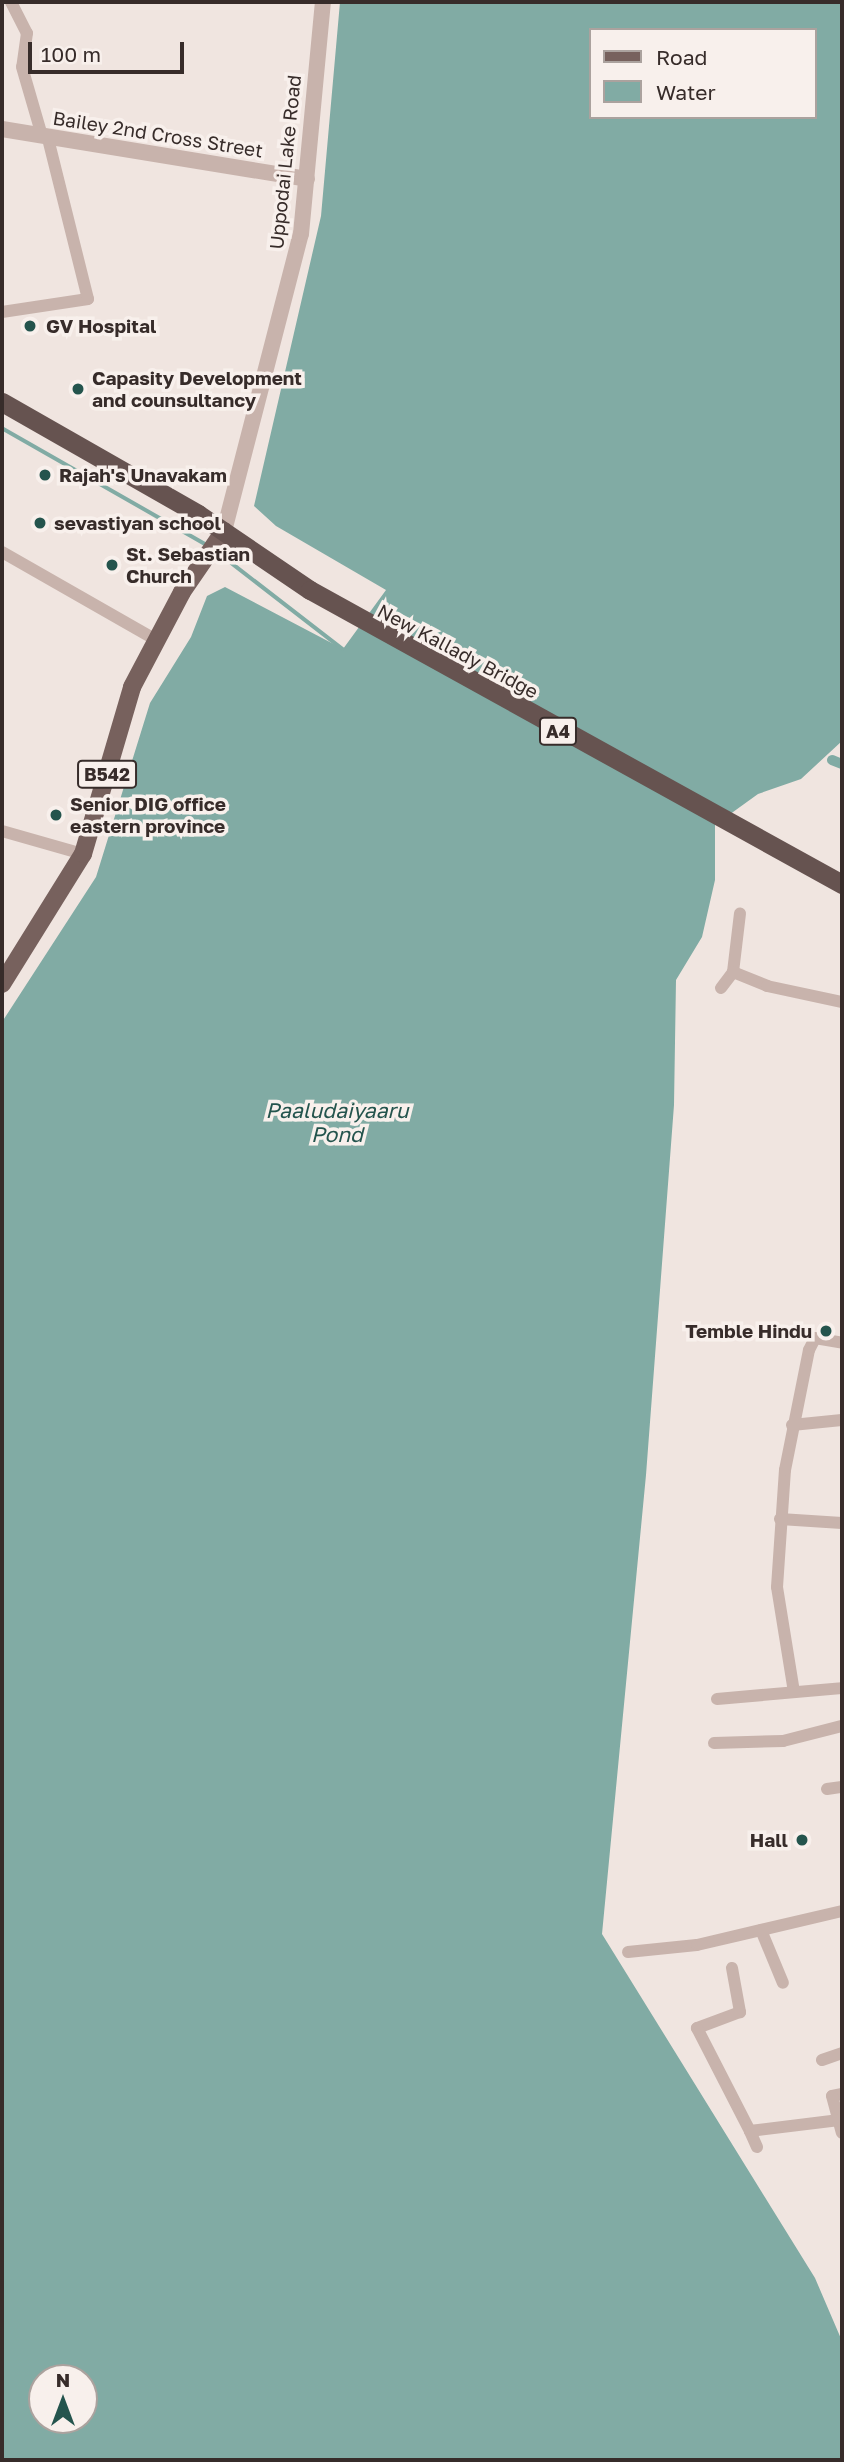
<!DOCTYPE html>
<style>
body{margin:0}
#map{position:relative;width:844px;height:2462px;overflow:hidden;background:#f0e5e0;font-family:"Golos Text",sans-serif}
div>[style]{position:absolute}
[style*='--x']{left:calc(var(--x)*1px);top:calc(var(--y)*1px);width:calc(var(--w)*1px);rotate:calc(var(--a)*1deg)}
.water>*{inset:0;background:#81aba4}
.stream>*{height:3.5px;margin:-1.75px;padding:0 1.75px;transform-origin:1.75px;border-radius:1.75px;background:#81aba4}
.canal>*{height:10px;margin:-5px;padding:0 5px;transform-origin:5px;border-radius:5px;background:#81aba4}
.minor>*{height:12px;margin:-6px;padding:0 6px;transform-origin:6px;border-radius:6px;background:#c8b3ac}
.tertiary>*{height:16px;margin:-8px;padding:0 8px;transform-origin:8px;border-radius:8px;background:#c8b3ac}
.primary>*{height:18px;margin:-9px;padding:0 9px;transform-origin:9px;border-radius:9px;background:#77615d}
.trunk>*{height:19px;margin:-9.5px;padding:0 9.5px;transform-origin:9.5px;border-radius:9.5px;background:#665350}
.dots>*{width:19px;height:19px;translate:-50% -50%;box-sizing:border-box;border:4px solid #f8f0ec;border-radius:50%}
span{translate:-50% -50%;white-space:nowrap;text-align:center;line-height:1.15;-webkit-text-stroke:7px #f8f0ec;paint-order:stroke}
.shield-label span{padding:2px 5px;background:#f8f0ec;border:2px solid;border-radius:5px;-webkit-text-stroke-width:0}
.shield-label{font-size:18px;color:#372c2a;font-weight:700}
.street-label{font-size:19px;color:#372c2a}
.poi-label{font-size:19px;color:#372c2a;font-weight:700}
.left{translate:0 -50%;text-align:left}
.right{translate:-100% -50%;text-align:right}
.water-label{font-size:21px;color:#24544d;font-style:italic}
.frame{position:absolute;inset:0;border:4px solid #372c2a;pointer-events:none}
.legend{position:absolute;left:589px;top:28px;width:228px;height:91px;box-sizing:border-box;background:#f8f0ec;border:2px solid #aba29e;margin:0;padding:9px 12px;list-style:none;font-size:21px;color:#372c2a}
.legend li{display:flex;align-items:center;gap:14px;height:35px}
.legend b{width:35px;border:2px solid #aba29e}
.north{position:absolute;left:28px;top:2364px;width:70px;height:70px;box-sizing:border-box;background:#f8f0ec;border:2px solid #aba29e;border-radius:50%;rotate:0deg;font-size:19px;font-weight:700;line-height:28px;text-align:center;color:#372c2a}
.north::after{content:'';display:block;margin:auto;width:24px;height:32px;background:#24544d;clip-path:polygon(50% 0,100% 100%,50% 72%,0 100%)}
.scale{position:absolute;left:28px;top:42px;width:156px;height:32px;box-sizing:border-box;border:4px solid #372c2a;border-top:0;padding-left:9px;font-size:21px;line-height:24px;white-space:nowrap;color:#372c2a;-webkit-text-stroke:5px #f8f0ec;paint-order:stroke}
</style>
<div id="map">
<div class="water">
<div style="clip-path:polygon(evenodd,340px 2px,842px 2px,842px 741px,801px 779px,758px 794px,715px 825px,715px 880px,702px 937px,676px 980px,674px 1105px,646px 1475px,602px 1934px,815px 2278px,842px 2341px,842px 2460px,2px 2460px,2px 1022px,96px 877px,150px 703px,191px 637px,207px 596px,225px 587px,343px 649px,386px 590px,276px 526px,254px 506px,321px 216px,340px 2px,590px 30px,814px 30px,814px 117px,590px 117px,590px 30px,340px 2px,42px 2378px,84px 2378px,84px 2420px,42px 2420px,42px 2378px)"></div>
</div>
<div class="stream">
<div style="--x:2;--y:428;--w:236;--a:29.7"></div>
<div style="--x:216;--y:551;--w:160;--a:37.7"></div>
</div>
<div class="canal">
<div style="--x:832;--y:760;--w:11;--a:22"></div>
</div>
<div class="minor">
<div style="--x:11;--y:2;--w:35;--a:63"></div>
<div style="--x:27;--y:33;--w:34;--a:98"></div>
<div style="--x:22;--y:67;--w:72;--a:73.8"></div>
<div style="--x:2;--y:312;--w:87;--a:-8.6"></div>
<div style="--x:88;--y:299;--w:166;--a:-104"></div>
<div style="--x:2;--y:552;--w:177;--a:29.7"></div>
<div style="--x:2;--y:831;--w:84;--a:15.9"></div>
<div style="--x:733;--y:972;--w:59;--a:-83.2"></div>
<div style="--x:721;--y:988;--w:20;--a:-53"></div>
<div style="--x:733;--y:972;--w:37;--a:22"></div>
<div style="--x:767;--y:986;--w:77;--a:12"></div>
<div style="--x:792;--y:1425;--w:50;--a:-5.7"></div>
<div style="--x:780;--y:1519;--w:62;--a:3.7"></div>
<div style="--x:794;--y:1692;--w:106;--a:-99.2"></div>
<div style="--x:777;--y:1587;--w:117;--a:-86.1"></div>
<div style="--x:785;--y:1470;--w:122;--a:-78.7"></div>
<div style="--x:809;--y:1350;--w:13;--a:-63"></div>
<div style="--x:815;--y:1338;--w:27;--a:10"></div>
<div style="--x:717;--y:1699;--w:125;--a:-5"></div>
<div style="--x:714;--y:1743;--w:69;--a:-1.7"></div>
<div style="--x:783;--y:1741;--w:61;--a:-14.3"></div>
<div style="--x:827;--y:1789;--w:15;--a:-8"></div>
<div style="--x:761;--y:1930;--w:57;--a:67.5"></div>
<div style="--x:628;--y:1952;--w:69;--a:-5.8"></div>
<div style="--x:697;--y:1945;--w:149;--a:-13.2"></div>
<div style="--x:732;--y:1968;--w:45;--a:79.7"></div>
<div style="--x:740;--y:2012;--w:46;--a:159.6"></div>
<div style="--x:697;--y:2028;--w:116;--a:62.8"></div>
<div style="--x:822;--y:2060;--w:21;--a:-19"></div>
<div style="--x:842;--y:2094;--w:10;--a:169"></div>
<div style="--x:832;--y:2096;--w:38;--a:75"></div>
<div style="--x:757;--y:2147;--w:17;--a:-114"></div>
<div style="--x:750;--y:2131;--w:90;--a:-7"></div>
</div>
<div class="tertiary">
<div style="--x:2;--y:129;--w:309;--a:9.3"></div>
<div style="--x:224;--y:531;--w:307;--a:-75.5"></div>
<div style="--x:301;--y:234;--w:233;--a:-84.6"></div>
</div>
<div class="primary">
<div style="--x:2;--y:984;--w:153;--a:-58.1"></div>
<div style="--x:83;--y:854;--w:174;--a:-73.6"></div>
<div style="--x:132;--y:687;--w:107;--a:-62.2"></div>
<div style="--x:182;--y:592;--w:74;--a:-55.5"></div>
</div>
<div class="trunk">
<div style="--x:2;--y:402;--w:226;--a:29.7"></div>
<div style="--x:198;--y:514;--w:135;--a:34.2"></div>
<div style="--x:310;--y:590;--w:608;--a:28.93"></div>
</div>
<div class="dots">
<div style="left:30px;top:326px;background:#24544d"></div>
<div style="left:78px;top:389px;background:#24544d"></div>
<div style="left:45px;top:475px;background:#24544d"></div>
<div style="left:40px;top:523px;background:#24544d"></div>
<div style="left:112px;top:565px;background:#24544d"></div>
<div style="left:56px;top:815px;background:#24544d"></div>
<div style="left:826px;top:1331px;background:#24544d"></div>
<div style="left:802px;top:1840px;background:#24544d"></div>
</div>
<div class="shield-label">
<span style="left:558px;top:731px">A4</span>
<span style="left:107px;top:774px">B542</span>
</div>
<div class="street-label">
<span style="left:158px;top:134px;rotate:9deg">Bailey 2nd Cross Street</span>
<span style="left:285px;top:162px;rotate:-84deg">Uppodai Lake Road</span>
<span style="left:458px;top:651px;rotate:28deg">New Kallady Bridge</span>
</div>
<div class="poi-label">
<span class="left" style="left:46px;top:326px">GV Hospital</span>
<span class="left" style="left:92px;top:389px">Capasity Development<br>and counsultancy</span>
<span class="left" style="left:59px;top:475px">Rajah's Unavakam</span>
<span class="left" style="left:54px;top:523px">sevastiyan school</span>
<span class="left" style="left:126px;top:565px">St. Sebastian<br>Church</span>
<span class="left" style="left:70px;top:815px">Senior DIG office<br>eastern province</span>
<span class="right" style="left:812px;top:1331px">Temble Hindu</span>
<span class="right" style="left:788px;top:1840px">Hall</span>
</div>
<div class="water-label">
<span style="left:337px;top:1122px">Paaludaiyaaru<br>Pond</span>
</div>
<div class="frame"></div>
<ul class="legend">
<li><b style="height:9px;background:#77615d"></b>Road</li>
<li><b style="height:19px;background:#81aba4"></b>Water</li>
</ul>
<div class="north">N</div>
<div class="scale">100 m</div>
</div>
